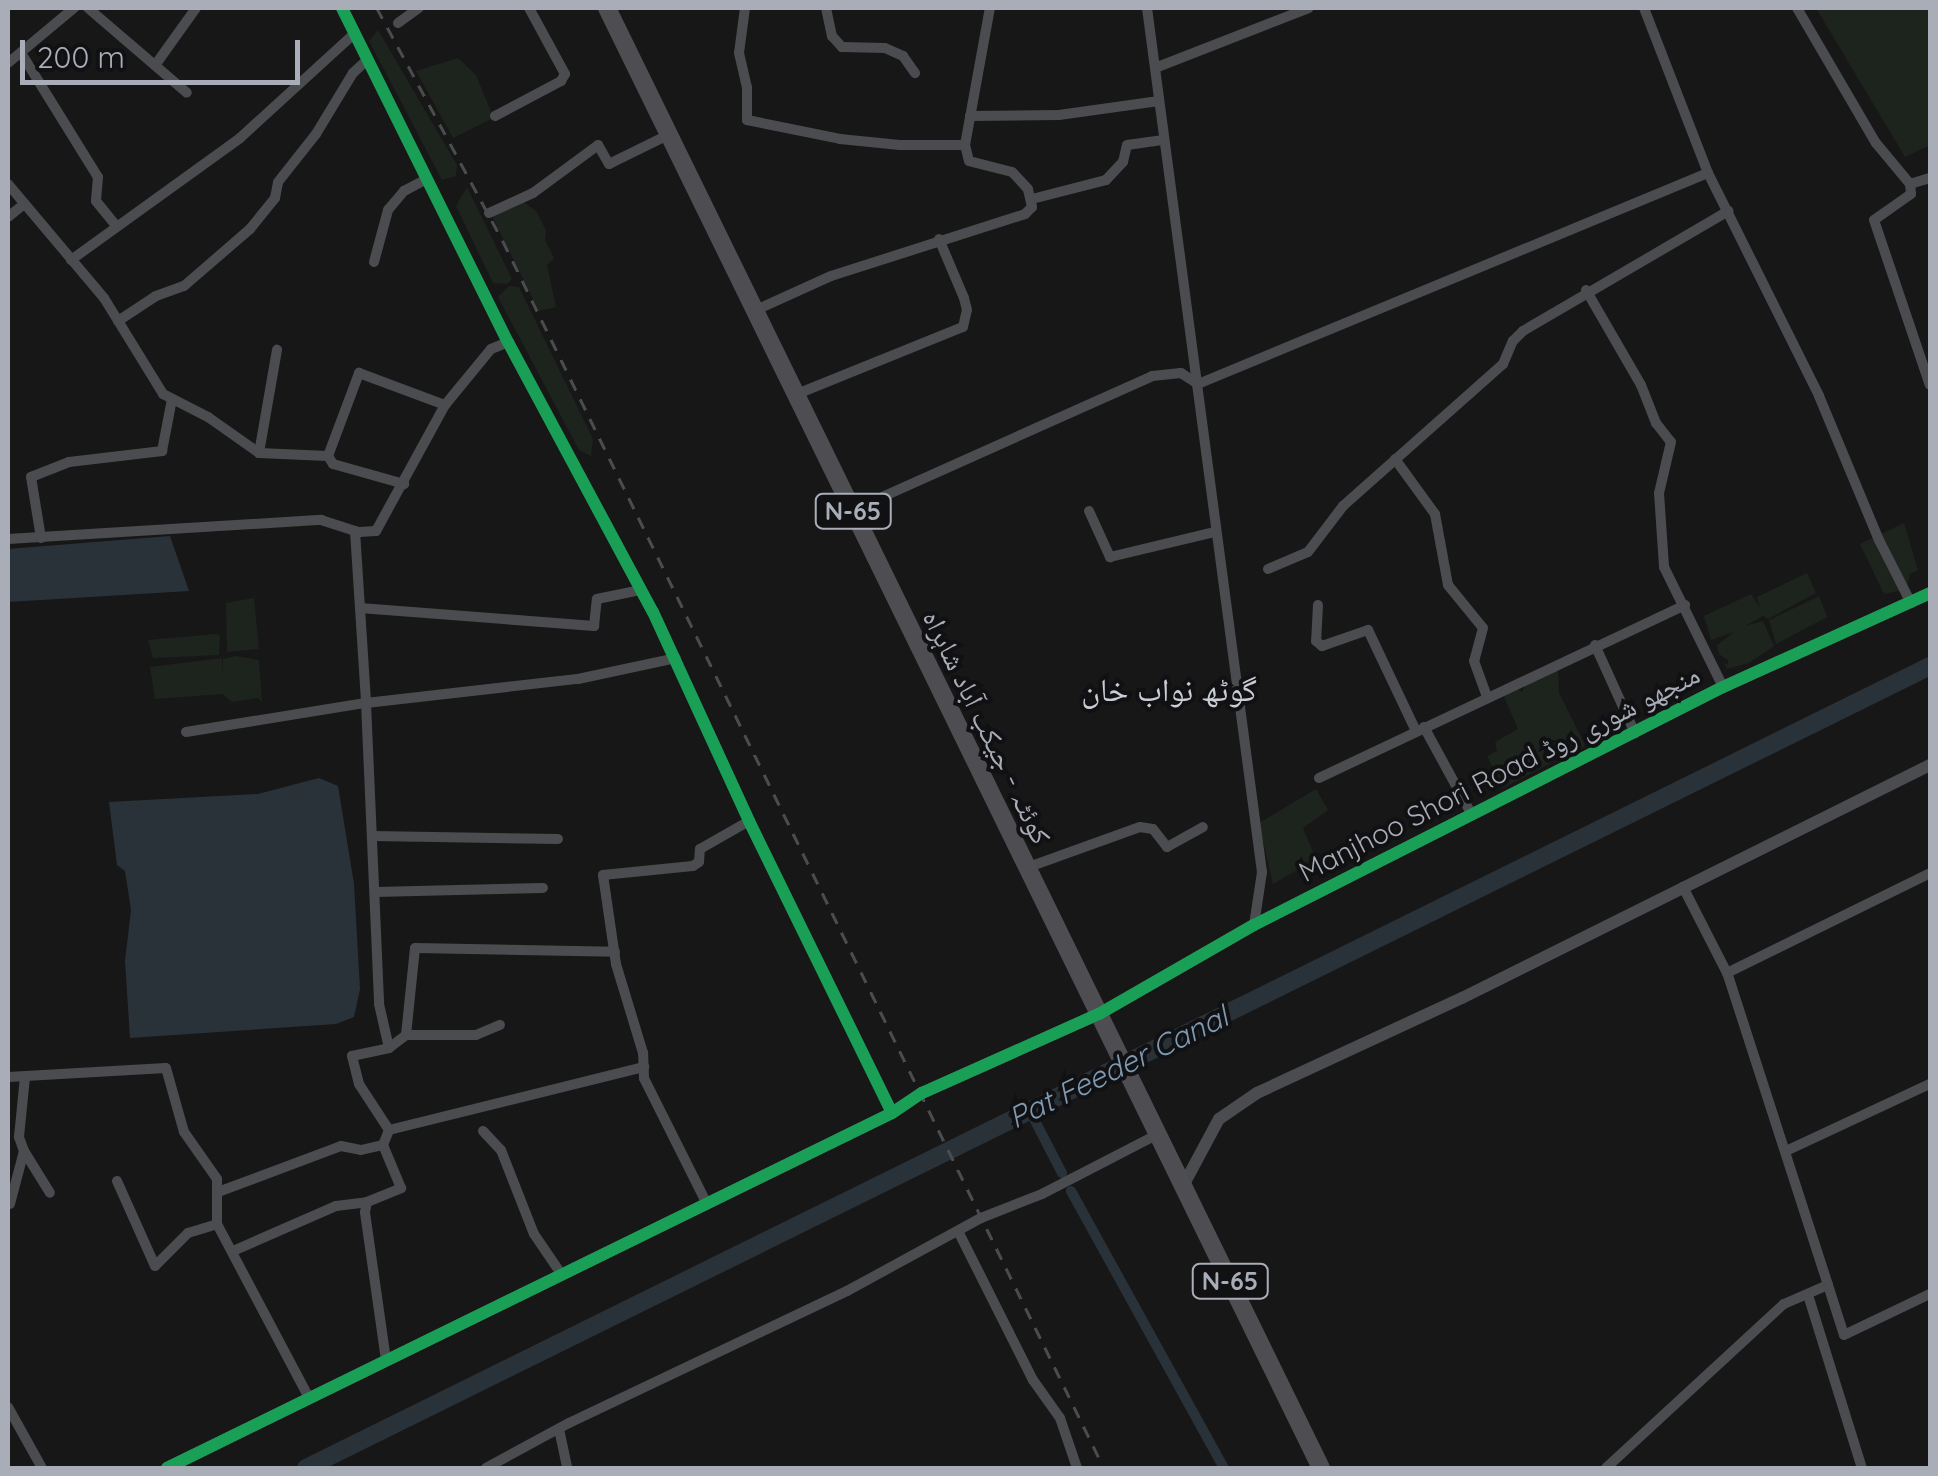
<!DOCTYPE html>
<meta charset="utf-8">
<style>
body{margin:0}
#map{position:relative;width:1938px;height:1476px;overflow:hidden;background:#171717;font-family:Quicksand,"Noto Naskh Arabic",sans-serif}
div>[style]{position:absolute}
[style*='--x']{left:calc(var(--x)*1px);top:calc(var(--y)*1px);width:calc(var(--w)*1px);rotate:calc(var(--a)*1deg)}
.green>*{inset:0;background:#1d241e}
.water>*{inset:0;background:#2a3239}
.canal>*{height:10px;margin:-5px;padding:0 5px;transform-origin:5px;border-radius:5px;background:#2a3239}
.river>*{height:18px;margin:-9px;padding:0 9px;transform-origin:9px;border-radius:9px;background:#2a3239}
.minor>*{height:10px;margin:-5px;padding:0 5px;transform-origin:5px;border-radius:5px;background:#4b4c50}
.tertiary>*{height:12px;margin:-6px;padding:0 6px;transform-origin:6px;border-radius:6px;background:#4b4c50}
.trunk>*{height:18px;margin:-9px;padding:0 9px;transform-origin:9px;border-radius:9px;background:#4e4e52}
.rail>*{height:2.5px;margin-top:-1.25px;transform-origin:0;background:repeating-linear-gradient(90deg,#4b4c4f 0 12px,transparent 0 22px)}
.cycleway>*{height:12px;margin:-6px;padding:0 6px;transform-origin:6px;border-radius:6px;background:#1a9f57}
span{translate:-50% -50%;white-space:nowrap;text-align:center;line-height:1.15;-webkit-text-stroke:8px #111113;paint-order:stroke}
.shield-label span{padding:2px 8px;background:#111113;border:2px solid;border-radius:8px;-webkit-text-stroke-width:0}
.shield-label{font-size:25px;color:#a8adb8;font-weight:700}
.street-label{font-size:28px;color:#a8adb8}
.water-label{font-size:30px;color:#7f9bb3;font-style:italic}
.quarter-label{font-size:32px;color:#c9ccd4}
.frame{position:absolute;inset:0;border:10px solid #a8adb8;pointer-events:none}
.scale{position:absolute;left:20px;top:40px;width:280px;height:45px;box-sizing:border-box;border:5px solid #a8adb8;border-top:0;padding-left:12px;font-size:30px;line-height:35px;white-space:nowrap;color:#a8adb8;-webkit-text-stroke:8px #111113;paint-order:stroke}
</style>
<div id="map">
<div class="green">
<div style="clip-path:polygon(1816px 8px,1930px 8px,1930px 145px,1905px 157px)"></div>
<div style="clip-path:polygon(378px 30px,457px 165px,456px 176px,442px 180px,369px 41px)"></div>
<div style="clip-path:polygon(458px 58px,476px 75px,492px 114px,491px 119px,453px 138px,416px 71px)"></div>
<div style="clip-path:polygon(467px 187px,512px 279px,507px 284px,493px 283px,456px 206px)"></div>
<div style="clip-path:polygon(522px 201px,536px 211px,546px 230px,545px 240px,554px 258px,547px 265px,556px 307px,539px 311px,492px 216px)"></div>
<div style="clip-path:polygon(509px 286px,519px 287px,593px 439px,591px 456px,579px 450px,498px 297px)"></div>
<div style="clip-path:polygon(1904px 523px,1918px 570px,1910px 574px,1907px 589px,1884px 594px,1860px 544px)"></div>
<div style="clip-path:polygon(1807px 573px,1816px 593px,1768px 619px,1763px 616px,1745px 626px,1763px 621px,1774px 646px,1749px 663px,1727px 669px,1724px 663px,1728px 665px,1728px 660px,1719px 654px,1717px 645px,1734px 632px,1711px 640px,1704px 616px,1751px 594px,1760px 608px,1757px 597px)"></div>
<div style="clip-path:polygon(1819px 596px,1827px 617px,1776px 644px,1769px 620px)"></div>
<div style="clip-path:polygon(254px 598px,259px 649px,227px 652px,226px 603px)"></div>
<div style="clip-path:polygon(215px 634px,220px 635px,219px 655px,153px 658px,148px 640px)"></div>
<div style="clip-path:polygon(236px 656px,259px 660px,262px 702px,258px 698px,232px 702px,223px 694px,155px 699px,150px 667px,222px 658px,223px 676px,223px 659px)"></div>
<div style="clip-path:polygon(1558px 669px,1559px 693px,1585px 745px,1578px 753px,1557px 762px,1547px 744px,1555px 761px,1503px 788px,1487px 756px,1497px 751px,1495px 742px,1518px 729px,1504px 697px,1505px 690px,1515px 687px,1522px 692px,1526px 684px)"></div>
<div style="clip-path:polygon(1316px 789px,1328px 810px,1303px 828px,1316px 859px,1273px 884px,1259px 823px)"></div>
</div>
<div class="water">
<div style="clip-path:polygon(170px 536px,189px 591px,8px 602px,8px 549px)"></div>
<div style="clip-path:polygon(319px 778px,338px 786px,354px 884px,360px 989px,354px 1017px,336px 1024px,130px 1038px,125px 961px,131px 910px,125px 871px,117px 865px,109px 802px,258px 794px)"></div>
</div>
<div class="canal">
<div style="--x:1030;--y:1111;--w:70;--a:62.7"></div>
<div style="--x:1071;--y:1191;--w:316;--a:61.1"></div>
</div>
<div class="river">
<div style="--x:306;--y:1468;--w:1811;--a:-26.28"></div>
</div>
<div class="minor">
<div style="--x:88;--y:8;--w:130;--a:40.6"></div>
<div style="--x:342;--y:8;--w:373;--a:63.6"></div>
<div style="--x:508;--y:342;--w:306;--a:61.8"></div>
<div style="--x:653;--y:612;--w:230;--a:65.3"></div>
<div style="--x:749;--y:821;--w:325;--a:63.9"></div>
<div style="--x:745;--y:8;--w:45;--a:97.6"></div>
<div style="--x:739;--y:53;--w:35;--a:77"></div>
<div style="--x:747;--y:87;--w:33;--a:90"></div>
<div style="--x:747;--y:120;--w:95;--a:11.5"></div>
<div style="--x:840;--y:139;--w:60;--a:5.7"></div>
<div style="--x:900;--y:145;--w:65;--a:0"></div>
<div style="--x:965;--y:145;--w:139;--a:-79.7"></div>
<div style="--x:826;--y:8;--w:29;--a:78"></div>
<div style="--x:832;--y:36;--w:15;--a:48"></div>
<div style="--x:842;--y:47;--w:43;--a:1.3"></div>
<div style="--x:885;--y:48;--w:20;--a:24"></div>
<div style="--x:903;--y:56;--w:21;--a:55"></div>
<div style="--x:1147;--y:8;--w:872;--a:82.42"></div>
<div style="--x:1262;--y:872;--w:54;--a:98.6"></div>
<div style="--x:1644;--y:8;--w:177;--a:68.8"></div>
<div style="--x:1708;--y:173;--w:249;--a:63.5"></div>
<div style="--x:1819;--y:396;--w:156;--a:67.4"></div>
<div style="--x:1879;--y:540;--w:71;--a:63.1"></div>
<div style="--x:1797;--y:8;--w:156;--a:59.7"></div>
<div style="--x:1876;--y:143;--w:53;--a:50.3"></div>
<div style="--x:398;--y:23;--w:26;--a:-36"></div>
<div style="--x:21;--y:53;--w:146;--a:58.2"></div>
<div style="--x:98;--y:177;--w:24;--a:95"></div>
<div style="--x:96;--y:201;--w:33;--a:51"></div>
<div style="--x:8;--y:63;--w:86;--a:-39.8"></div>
<div style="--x:156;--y:64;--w:69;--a:-54.5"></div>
<div style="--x:1155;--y:68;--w:165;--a:-21.3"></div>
<div style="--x:495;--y:116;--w:75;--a:-27.9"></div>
<div style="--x:561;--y:81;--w:8;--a:-60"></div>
<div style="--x:565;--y:74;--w:75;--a:-118.6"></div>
<div style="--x:970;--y:116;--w:89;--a:-0.6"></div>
<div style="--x:1059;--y:115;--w:101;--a:-8"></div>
<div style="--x:8;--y:184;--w:149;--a:49.9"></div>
<div style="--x:104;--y:298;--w:113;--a:58.4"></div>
<div style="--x:163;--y:394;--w:51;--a:27.1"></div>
<div style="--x:208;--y:417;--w:62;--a:35.2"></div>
<div style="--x:259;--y:453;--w:69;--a:2.5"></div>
<div style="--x:328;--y:456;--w:9;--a:58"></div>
<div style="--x:333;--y:464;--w:74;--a:15.7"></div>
<div style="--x:1910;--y:184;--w:10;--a:84"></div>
<div style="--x:1911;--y:194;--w:45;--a:144.9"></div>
<div style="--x:1874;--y:220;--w:174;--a:71.3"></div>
<div style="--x:1910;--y:184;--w:21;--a:-17"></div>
<div style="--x:1032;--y:199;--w:76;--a:-14.4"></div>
<div style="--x:1106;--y:180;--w:25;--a:-47"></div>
<div style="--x:1123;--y:162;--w:17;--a:-77"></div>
<div style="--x:1127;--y:145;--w:37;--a:-8"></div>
<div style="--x:489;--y:213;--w:48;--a:-24.4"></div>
<div style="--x:533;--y:193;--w:81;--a:-36.4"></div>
<div style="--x:598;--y:145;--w:22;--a:60"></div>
<div style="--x:609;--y:164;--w:68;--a:-26.2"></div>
<div style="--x:8;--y:217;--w:19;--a:-39"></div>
<div style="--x:71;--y:260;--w:208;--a:-35.8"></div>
<div style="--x:240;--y:138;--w:154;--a:-42.4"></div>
<div style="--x:374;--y:262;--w:54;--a:-74.9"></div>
<div style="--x:388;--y:210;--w:25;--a:-50"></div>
<div style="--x:404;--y:191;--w:26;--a:-28"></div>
<div style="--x:1586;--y:290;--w:110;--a:59.9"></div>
<div style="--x:1641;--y:385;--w:41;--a:68.5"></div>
<div style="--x:1656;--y:423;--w:24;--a:52"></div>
<div style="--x:1671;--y:442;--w:52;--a:103.2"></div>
<div style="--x:1659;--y:493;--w:74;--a:86.1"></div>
<div style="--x:1664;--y:567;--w:134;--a:63.8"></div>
<div style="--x:756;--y:310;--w:82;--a:-24.4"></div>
<div style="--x:831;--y:276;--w:204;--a:-17.7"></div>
<div style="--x:1025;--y:214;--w:10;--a:-45"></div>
<div style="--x:1032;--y:207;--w:18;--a:-103"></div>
<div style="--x:1028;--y:189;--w:23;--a:-133"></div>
<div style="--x:1012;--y:172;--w:44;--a:-165.7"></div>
<div style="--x:969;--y:161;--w:16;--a:-104"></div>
<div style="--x:118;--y:321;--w:45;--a:-33.3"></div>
<div style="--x:156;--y:296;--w:30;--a:-20"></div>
<div style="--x:184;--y:286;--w:87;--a:-40.8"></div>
<div style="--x:250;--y:229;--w:40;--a:-51"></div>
<div style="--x:275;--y:198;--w:16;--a:-79"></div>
<div style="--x:278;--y:182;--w:61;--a:-51.6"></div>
<div style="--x:316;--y:134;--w:71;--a:-58.8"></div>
<div style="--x:353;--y:73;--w:19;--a:-43"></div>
<div style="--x:797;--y:394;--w:179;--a:-22"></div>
<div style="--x:963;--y:327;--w:17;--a:-77"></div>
<div style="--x:967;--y:310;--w:12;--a:-104"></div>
<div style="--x:964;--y:298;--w:64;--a:-113"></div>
<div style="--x:259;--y:453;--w:105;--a:-80.1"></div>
<div style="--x:328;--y:456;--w:89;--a:-69.5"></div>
<div style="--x:359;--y:373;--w:92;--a:20.4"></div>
<div style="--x:1395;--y:459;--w:68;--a:54"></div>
<div style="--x:1435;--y:514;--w:72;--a:79.6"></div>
<div style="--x:1448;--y:585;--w:55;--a:50.9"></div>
<div style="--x:1483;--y:628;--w:34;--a:105"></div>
<div style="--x:1474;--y:661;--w:38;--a:70"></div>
<div style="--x:853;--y:510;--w:328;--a:-24.1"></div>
<div style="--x:1152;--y:376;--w:29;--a:-6"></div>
<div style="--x:1181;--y:373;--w:20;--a:33"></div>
<div style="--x:1198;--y:384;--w:552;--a:-22.48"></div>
<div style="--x:1089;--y:511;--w:51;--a:65.5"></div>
<div style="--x:1110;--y:557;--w:108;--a:-13.4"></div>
<div style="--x:355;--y:531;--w:172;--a:86.3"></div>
<div style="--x:366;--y:703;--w:213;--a:-6.5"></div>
<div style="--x:578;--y:679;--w:100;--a:-12.1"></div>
<div style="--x:41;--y:538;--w:62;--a:-99.3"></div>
<div style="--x:31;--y:477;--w:41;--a:-21.5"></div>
<div style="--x:69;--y:462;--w:94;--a:-6.7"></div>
<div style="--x:162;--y:451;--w:53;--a:-79.1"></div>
<div style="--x:8;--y:539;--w:314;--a:-3.5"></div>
<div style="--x:321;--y:520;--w:40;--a:18"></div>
<div style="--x:359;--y:532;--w:17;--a:-3"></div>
<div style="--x:376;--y:531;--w:144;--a:-61.3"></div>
<div style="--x:445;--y:405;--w:72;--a:-50.6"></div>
<div style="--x:491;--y:349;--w:18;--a:-22"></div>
<div style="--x:1268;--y:569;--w:43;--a:-23"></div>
<div style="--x:1308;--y:552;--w:58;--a:-52.7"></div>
<div style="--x:1343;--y:506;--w:214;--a:-41.6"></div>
<div style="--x:1503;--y:364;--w:25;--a:-67"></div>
<div style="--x:1513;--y:341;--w:14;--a:-45"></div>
<div style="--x:1523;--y:331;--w:238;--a:-30.3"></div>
<div style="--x:1318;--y:605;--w:36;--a:93"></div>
<div style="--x:1316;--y:641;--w:8;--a:40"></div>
<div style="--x:1322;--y:646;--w:49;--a:-19.2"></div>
<div style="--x:1368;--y:630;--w:112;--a:64.6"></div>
<div style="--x:360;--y:608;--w:235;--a:4.4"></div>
<div style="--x:594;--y:626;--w:27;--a:-84"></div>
<div style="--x:597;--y:599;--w:45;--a:-11.6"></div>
<div style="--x:1595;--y:645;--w:97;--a:65.6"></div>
<div style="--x:1424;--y:727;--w:100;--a:61.4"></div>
<div style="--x:186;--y:732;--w:182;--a:-9.2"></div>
<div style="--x:366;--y:703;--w:301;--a:87.5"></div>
<div style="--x:379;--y:1004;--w:45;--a:77.2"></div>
<div style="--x:1319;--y:778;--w:405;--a:-25.3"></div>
<div style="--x:372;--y:836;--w:186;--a:0.9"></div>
<div style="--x:1026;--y:868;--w:121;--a:-19.8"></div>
<div style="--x:1140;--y:827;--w:13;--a:9"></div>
<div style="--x:1153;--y:829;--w:23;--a:52"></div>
<div style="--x:1167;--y:847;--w:41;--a:-29.1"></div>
<div style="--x:375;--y:892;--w:168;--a:-1.4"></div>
<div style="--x:1727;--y:973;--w:226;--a:-26.2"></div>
<div style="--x:406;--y:1035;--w:70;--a:0"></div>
<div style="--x:476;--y:1035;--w:26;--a:-23"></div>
<div style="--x:8;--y:1077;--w:158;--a:-3.3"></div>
<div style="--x:166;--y:1068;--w:66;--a:74.3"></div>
<div style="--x:184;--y:1132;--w:57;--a:54.9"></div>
<div style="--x:217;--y:1179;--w:45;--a:90"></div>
<div style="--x:389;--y:1130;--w:55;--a:-123.1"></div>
<div style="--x:359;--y:1084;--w:29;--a:-104"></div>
<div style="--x:352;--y:1056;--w:38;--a:-12"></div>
<div style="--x:389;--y:1048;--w:21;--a:-37"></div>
<div style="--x:406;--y:1035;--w:87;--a:-84.1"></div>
<div style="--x:415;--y:948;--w:200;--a:1.1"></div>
<div style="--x:389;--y:1130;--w:263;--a:-13.9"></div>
<div style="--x:483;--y:1131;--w:26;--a:47"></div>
<div style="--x:501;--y:1150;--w:90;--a:68.6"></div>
<div style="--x:534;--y:1234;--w:50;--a:55.7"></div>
<div style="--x:24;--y:1151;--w:49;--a:58.2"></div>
<div style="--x:1786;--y:1151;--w:159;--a:-25"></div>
<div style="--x:117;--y:1181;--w:93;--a:65.9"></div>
<div style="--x:155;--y:1266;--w:47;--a:-45"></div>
<div style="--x:188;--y:1233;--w:30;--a:-17"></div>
<div style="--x:217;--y:1224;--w:197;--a:62.1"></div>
<div style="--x:218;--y:1192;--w:131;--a:-20.5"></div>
<div style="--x:341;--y:1146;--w:20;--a:11"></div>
<div style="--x:361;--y:1150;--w:23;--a:-13"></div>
<div style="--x:10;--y:1204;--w:55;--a:-75.2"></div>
<div style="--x:24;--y:1151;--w:15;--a:-110"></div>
<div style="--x:19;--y:1137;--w:60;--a:-84.3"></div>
<div style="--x:707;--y:1204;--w:141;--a:-116.6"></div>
<div style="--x:644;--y:1078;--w:25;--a:-92"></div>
<div style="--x:643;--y:1053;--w:93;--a:-106.9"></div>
<div style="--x:616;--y:964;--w:90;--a:-98.3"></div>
<div style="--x:603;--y:875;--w:90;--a:-5.7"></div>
<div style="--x:693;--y:866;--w:7;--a:-34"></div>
<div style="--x:699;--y:862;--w:13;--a:-86"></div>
<div style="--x:700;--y:849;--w:56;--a:-29.7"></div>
<div style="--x:958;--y:1231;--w:167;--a:63.3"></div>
<div style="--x:1033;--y:1380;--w:47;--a:54.6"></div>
<div style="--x:1060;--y:1418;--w:53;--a:71.2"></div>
<div style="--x:233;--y:1251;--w:112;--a:-23.6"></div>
<div style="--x:336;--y:1206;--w:31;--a:-7"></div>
<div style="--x:1828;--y:1285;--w:52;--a:72.3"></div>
<div style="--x:1844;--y:1335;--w:95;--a:-25.5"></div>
<div style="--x:1808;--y:1295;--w:181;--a:72.7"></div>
<div style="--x:386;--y:1360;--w:149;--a:-98.1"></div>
<div style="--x:365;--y:1212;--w:10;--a:-79"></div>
<div style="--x:367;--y:1202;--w:37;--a:-22"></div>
<div style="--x:401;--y:1188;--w:47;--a:-112.7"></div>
<div style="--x:383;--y:1145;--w:16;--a:-68"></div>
<div style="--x:8;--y:1407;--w:70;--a:60.9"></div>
<div style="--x:559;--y:1429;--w:40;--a:78"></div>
<div style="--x:486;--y:1468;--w:94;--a:-28.5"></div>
<div style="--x:569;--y:1423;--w:308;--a:-25.4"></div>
<div style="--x:847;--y:1291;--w:153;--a:-28.6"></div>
<div style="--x:981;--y:1218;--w:66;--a:-21.5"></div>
<div style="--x:1042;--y:1194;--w:131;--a:-27.3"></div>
<div style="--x:1606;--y:1468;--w:242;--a:-42.7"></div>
<div style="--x:1784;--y:1304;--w:48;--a:-23.4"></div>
<div style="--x:1828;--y:1285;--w:328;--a:-107.9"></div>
<div style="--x:1727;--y:973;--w:97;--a:-117.1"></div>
</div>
<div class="tertiary">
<div style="--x:1183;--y:1186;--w:76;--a:-61.8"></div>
<div style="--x:1219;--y:1119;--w:46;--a:-34.4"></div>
<div style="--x:1257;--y:1093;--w:226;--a:-24.9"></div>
<div style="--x:1462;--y:998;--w:523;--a:-26.47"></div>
<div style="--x:167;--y:1468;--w:807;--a:-26.09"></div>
<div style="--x:892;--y:1113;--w:36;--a:-34"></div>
<div style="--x:922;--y:1093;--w:194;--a:-24.1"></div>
<div style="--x:1099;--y:1014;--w:179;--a:-29.9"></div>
<div style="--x:1254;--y:925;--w:526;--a:-26.91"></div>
<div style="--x:1723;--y:687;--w:227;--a:-24.4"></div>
</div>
<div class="trunk">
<div style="--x:607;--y:8;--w:1625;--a:63.94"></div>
</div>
<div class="rail">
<div style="--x:377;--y:8;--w:265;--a:61.6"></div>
<div style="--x:503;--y:241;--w:1366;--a:63.9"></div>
</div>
<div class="cycleway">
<div style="--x:342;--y:8;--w:373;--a:63.6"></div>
<div style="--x:508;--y:342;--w:306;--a:61.8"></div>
<div style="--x:653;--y:612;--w:230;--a:65.3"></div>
<div style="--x:749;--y:821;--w:325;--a:63.9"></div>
<div style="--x:167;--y:1468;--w:807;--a:-26.09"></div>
<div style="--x:892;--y:1113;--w:36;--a:-34"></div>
<div style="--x:922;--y:1093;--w:194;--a:-24.1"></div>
<div style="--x:1099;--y:1014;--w:179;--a:-29.9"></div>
<div style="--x:1254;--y:925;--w:526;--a:-26.91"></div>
<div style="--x:1723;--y:687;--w:227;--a:-24.4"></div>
</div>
<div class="shield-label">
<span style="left:853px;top:511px">N-65</span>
<span style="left:1230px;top:1281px">N-65</span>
</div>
<div class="street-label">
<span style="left:987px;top:727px;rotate:64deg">کوئٹہ - جیکب آباد شاہراہ</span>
<span style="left:1499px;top:773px;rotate:-27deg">Manjhoo Shori Road منجھو شوری روڈ</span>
</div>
<div class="water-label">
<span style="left:1118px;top:1067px;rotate:-26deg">Pat Feeder Canal</span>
</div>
<div class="quarter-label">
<span style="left:1169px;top:689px">گوٹھ نواب خان</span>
</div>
<div class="frame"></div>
<div class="scale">200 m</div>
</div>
